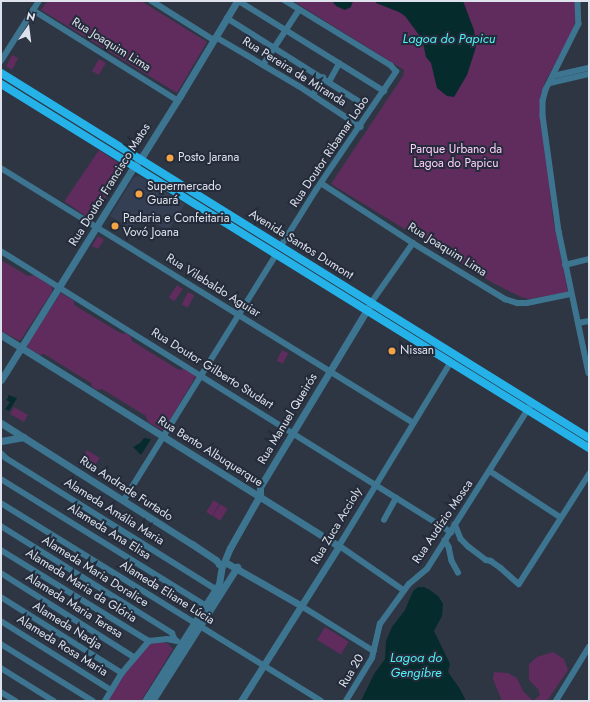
<!DOCTYPE html>
<meta charset="utf-8">
<style>
body{margin:0}
#map{position:relative;width:590px;height:702px;overflow:hidden;background:#2e3644;font-family:Jost,sans-serif}
div>[style]{position:absolute}
[style*='--x']{left:calc(var(--x)*1px);top:calc(var(--y)*1px);width:calc(var(--w)*1px);rotate:calc(var(--a)*1deg)}
.built>*{inset:0;background:#353f53}
.green>*{inset:0;background:#5f2c5d;transform-origin:0 0}
.water>*{inset:0;background:#062b2c}
.minor>*{height:5.5px;margin:-2.75px;padding:0 2.75px;transform-origin:2.75px;border-radius:2.75px;background:#3d7590}
.tertiary>*{height:7px;margin:-3.5px;padding:0 3.5px;transform-origin:3.5px;border-radius:3.5px;background:#3d7590}
.primary>*{height:8px;margin:-4px;padding:0 4px;transform-origin:4px;border-radius:4px;background:#25b2e9}
.dots>*{width:11px;height:11px;translate:-50% -50%;box-sizing:border-box;border:2px solid #242b3a;border-radius:50%}
span{translate:-50% -50%;white-space:nowrap;text-align:center;line-height:1.15;-webkit-text-stroke:4px #242b3a;paint-order:stroke}
.street-label{font-size:12px;color:#dde2ec}
.park-label{font-size:12px;color:#fecdfa}
.poi-label{font-size:12px;color:#dde2ec}
.left{translate:0 -50%;text-align:left}
.water-label{font-size:13px;color:#50f2f8;font-style:italic}
.frame{position:absolute;inset:0;border:2px solid #dde2ec;pointer-events:none}
.north{position:absolute;left:8px;top:8px;width:40px;height:40px;-webkit-text-stroke:3px #242b3a;paint-order:stroke;rotate:14deg;font-size:11px;font-weight:700;line-height:16px;text-align:center;color:#dde2ec}
.north::after{content:'';display:block;margin:auto;width:14px;height:18px;background:#dde2ec;clip-path:polygon(50% 0,100% 100%,50% 72%,0 100%)}
</style>
<div id="map">
<div class="built">
<div style="clip-path:polygon(139px 176px,185px 204px,168px 231px,141px 215px,132px 229px,110px 216px,134px 177px)"></div>
</div>
<div class="green">
<div style="clip-path:polygon(47px 1px,141px 1px,207px 42px,177px 93px,41px 10px)"></div>
<div style="clip-path:polygon(293px 1px,575px 1px,577px 11px,573px 30px,545px 82px,540px 104px,553px 219px,568px 292px,529px 299px,521px 297px,493px 283px,331px 184px,403px 76px,404px 70px)"></div>
<div style="left:12px;top:55px;width:7px;height:13px;rotate:27deg"></div>
<div style="left:99px;top:59px;width:8px;height:14px;rotate:30deg"></div>
<div style="left:99px;top:150px;width:32px;height:62px;rotate:34deg"></div>
<div style="clip-path:polygon(98px 236px,104px 240px,98px 249px,92px 246px)"></div>
<div style="clip-path:polygon(1px 260px,28px 276px,34px 275px,52px 287px,52px 292px,20px 341px,1px 331px)"></div>
<div style="left:177px;top:285px;width:7px;height:15px;rotate:34deg"></div>
<div style="left:188px;top:292px;width:7px;height:14px;rotate:27deg"></div>
<div style="clip-path:polygon(61px 293px,74px 301px,74px 305px,122px 334px,126px 333px,131px 337px,132px 341px,179px 370px,184px 369px,196px 376px,164px 430px,162px 430px,148px 422px,146px 416px,102px 389px,97px 390px,92px 387px,91px 383px,44px 354px,40px 355px,28px 348px,28px 343px)"></div>
<div style="left:282px;top:350px;width:7px;height:12px;rotate:27deg"></div>
<div style="left:14px;top:407px;width:16px;height:8px;rotate:30deg"></div>
<div style="left:87px;top:450px;width:15px;height:9px;rotate:32deg"></div>
<div style="clip-path:polygon(214px 500px,219px 504px,212px 516px,206px 512px)"></div>
<div style="left:220px;top:504px;width:9px;height:14px;rotate:32deg"></div>
<div style="left:325px;top:627px;width:28px;height:15px;rotate:32deg"></div>
<div style="clip-path:polygon(158px 642px,167px 643px,173px 649px,141px 701px,108px 701px,127px 669px,148px 644px)"></div>
<div style="clip-path:polygon(553px 652px,564px 659px,568px 670px,547px 701px,502px 701px,493px 679px,494px 672px,508px 673px,517px 678px,523px 691px,533px 701px,540px 695px,538px 689px,529px 680px,529px 664px,537px 657px)"></div>
</div>
<div class="water">
<div style="clip-path:polygon(332px 1px,353px 1px,351px 7px,345px 10px,336px 6px)"></div>
<div style="clip-path:polygon(376px 1px,463px 1px,474px 30px,476px 47px,467px 75px,454px 97px,447px 96px,437px 88px,431px 63px,426px 57px,422px 39px,405px 16px,399px 12px,376px 3px)"></div>
<div style="clip-path:polygon(8px 395px,17px 398px,9px 411px,5px 409px,10px 402px,6px 400px,8px 398px)"></div>
<div style="clip-path:polygon(144px 438px,151px 439px,141px 455px,133px 447px,140px 443px)"></div>
<div style="clip-path:polygon(418px 587px,424px 587px,430px 590px,439px 597px,443px 604px,442px 616px,434px 631px,450px 664px,448px 672px,460px 689px,466px 701px,361px 701px,374px 674px,385px 659px,386px 641px,392px 627px,405px 610px,413px 591px)"></div>
</div>
<div class="minor">
<div style="--x:152;--y:1;--w:73;--a:32.2"></div>
<div style="--x:239;--y:1;--w:171;--a:31.8"></div>
<div style="--x:578;--y:1;--w:23;--a:88"></div>
<div style="--x:579;--y:24;--w:74;--a:116.6"></div>
<div style="--x:546;--y:90;--w:11;--a:105"></div>
<div style="--x:543;--y:101;--w:15;--a:90"></div>
<div style="--x:543;--y:116;--w:116;--a:82.1"></div>
<div style="--x:559;--y:231;--w:145;--a:78.1"></div>
<div style="--x:33;--y:10;--w:170;--a:32"></div>
<div style="--x:227;--y:18;--w:157;--a:32.3"></div>
<div style="--x:216;--y:37;--w:96;--a:30.6"></div>
<div style="--x:299;--y:86;--w:74;--a:33.5"></div>
<div style="--x:1;--y:61;--w:71;--a:-57.7"></div>
<div style="--x:263;--y:65;--w:66;--a:-56.8"></div>
<div style="--x:553;--y:76;--w:37;--a:-13"></div>
<div style="--x:329;--y:82;--w:21;--a:-61"></div>
<div style="--x:550;--y:83;--w:40;--a:-13"></div>
<div style="--x:313;--y:95;--w:20;--a:-60"></div>
<div style="--x:1;--y:168;--w:485;--a:31.7"></div>
<div style="--x:321;--y:183;--w:110;--a:33.1"></div>
<div style="--x:413;--y:243;--w:108;--a:31.3"></div>
<div style="--x:505;--y:299;--w:13;--a:18"></div>
<div style="--x:517;--y:303;--w:10;--a:0"></div>
<div style="--x:527;--y:303;--w:45;--a:-11.6"></div>
<div style="--x:281;--y:246;--w:66;--a:-58"></div>
<div style="--x:316;--y:190;--w:143;--a:-55.9"></div>
<div style="--x:396;--y:72;--w:8;--a:-130"></div>
<div style="--x:391;--y:66;--w:124;--a:-148.5"></div>
<div style="--x:1;--y:251;--w:531;--a:31.98"></div>
<div style="--x:565;--y:265;--w:25;--a:-14"></div>
<div style="--x:371;--y:303;--w:73;--a:-55"></div>
<div style="--x:578;--y:323;--w:11;--a:-10"></div>
<div style="--x:1;--y:453;--w:7;--a:45"></div>
<div style="--x:6;--y:458;--w:248;--a:32"></div>
<div style="--x:490;--y:471;--w:84;--a:33.3"></div>
<div style="--x:1;--y:479;--w:240;--a:31.7"></div>
<div style="--x:124;--y:500;--w:288;--a:-58.2"></div>
<div style="--x:1;--y:503;--w:376;--a:31.7"></div>
<div style="--x:384;--y:520;--w:25;--a:-61"></div>
<div style="--x:455;--y:524;--w:16;--a:68"></div>
<div style="--x:461;--y:539;--w:11;--a:45"></div>
<div style="--x:469;--y:547;--w:21;--a:37"></div>
<div style="--x:486;--y:560;--w:5;--a:11"></div>
<div style="--x:491;--y:561;--w:12;--a:35"></div>
<div style="--x:501;--y:568;--w:24;--a:42"></div>
<div style="--x:519;--y:584;--w:130;--a:-57.5"></div>
<div style="--x:1;--y:526;--w:202;--a:32"></div>
<div style="--x:172;--y:633;--w:7;--a:63"></div>
<div style="--x:445;--y:540;--w:8;--a:60"></div>
<div style="--x:449;--y:547;--w:14;--a:78"></div>
<div style="--x:452;--y:561;--w:13;--a:61"></div>
<div style="--x:1;--y:550;--w:174;--a:31.6"></div>
<div style="--x:1;--y:573;--w:157;--a:32.3"></div>
<div style="--x:404;--y:591;--w:79;--a:-145.3"></div>
<div style="--x:339;--y:546;--w:215;--a:-58.7"></div>
<div style="--x:1;--y:597;--w:143;--a:32.1"></div>
<div style="--x:300;--y:605;--w:87;--a:31.9"></div>
<div style="--x:1;--y:621;--w:130;--a:32.1"></div>
<div style="--x:1;--y:644;--w:108;--a:31.8"></div>
<div style="--x:1;--y:668;--w:62;--a:31.9"></div>
<div style="--x:1;--y:692;--w:17;--a:31"></div>
<div style="--x:105;--y:701;--w:33;--a:-59"></div>
<div style="--x:122;--y:673;--w:42;--a:-49.8"></div>
<div style="--x:149;--y:641;--w:18;--a:-6"></div>
<div style="--x:167;--y:639;--w:10;--a:11"></div>
<div style="--x:346;--y:701;--w:50;--a:-58.8"></div>
<div style="--x:372;--y:658;--w:35;--a:-77"></div>
<div style="--x:380;--y:624;--w:49;--a:-54.1"></div>
<div style="--x:409;--y:584;--w:23;--a:-40"></div>
<div style="--x:427;--y:569;--w:196;--a:-57.7"></div>
<div style="--x:556;--y:701;--w:63;--a:-58.6"></div>
</div>
<div class="tertiary">
<div style="--x:1;--y:335;--w:398;--a:32"></div>
<div style="--x:339;--y:546;--w:183;--a:122.3"></div>
<div style="--x:1;--y:380;--w:246;--a:-58.1"></div>
<div style="--x:131;--y:171;--w:20;--a:-53"></div>
<div style="--x:143;--y:155;--w:70;--a:-57.9"></div>
<div style="--x:180;--y:96;--w:111;--a:-59"></div>
<div style="--x:1;--y:423;--w:226;--a:32.4"></div>
<div style="--x:192;--y:544;--w:29;--a:34"></div>
<div style="--x:216;--y:560;--w:5;--a:53"></div>
<div style="--x:219;--y:564;--w:4;--a:14"></div>
<div style="--x:223;--y:565;--w:18;--a:-68"></div>
<div style="--x:230;--y:548;--w:61;--a:-60.5"></div>
<div style="--x:260;--y:495;--w:8;--a:-90"></div>
<div style="--x:260;--y:487;--w:215;--a:-58.9"></div>
<div style="--x:1;--y:441;--w:23;--a:-10"></div>
<div style="--x:225;--y:562;--w:86;--a:29.8"></div>
<div style="--x:145;--y:701;--w:138;--a:-57.7"></div>
<div style="--x:219;--y:584;--w:19;--a:-81"></div>
<div style="--x:152;--y:701;--w:159;--a:-57.6"></div>
</div>
<div class="primary">
<div style="--x:1;--y:73;--w:692;--a:31.83"></div>
<div style="--x:1;--y:84;--w:692;--a:31.76"></div>
</div>
<div class="dots">
<div style="left:170px;top:158px;background:#f4a345"></div>
<div style="left:139px;top:194px;background:#f4a345"></div>
<div style="left:115px;top:226px;background:#f4a345"></div>
<div style="left:392px;top:351px;background:#f4a345"></div>
</div>
<div class="street-label">
<span style="left:111px;top:45px;rotate:32deg">Rua Joaquim Lima</span>
<span style="left:294px;top:72px;rotate:32deg">Rua Pereira de Miranda</span>
<span style="left:330px;top:152px;rotate:-56deg">Rua Doutor Ribamar Lobo</span>
<span style="left:110px;top:185px;rotate:-58deg">Rua Doutor Francisco Matos</span>
<span style="left:301px;top:245px;rotate:32deg">Avenida Santos Dumont</span>
<span style="left:447px;top:250px;rotate:32deg">Rua Joaquim Lima</span>
<span style="left:213px;top:286px;rotate:32deg">Rua Vilebaldo Aguiar</span>
<span style="left:212px;top:369px;rotate:32deg">Rua Doutor Gilberto Studart</span>
<span style="left:288px;top:419px;rotate:-59deg">Rua Manuel Queirós</span>
<span style="left:210px;top:452px;rotate:32deg">Rua Bento Albuquerque</span>
<span style="left:126px;top:489px;rotate:33deg">Rua Andrade Furtado</span>
<span style="left:114px;top:512px;rotate:32deg">Alameda Amália Maria</span>
<span style="left:443px;top:522px;rotate:-56deg">Rua Audízio Mosca</span>
<span style="left:337px;top:526px;rotate:-59deg">Rua Zuca Accioly</span>
<span style="left:109px;top:532px;rotate:32deg">Alameda Ana Elisa</span>
<span style="left:95px;top:572px;rotate:32deg">Alameda Maria Doralice</span>
<span style="left:81px;top:586px;rotate:32deg">Alameda Maria da Glória</span>
<span style="left:167px;top:593px;rotate:32deg">Alameda Eliane Lúcia</span>
<span style="left:74px;top:606px;rotate:32deg">Alameda Maria Teresa</span>
<span style="left:67px;top:626px;rotate:32deg">Alameda Nadja</span>
<span style="left:62px;top:646px;rotate:32deg">Alameda Rosa Maria</span>
<span style="left:352px;top:671px;rotate:-59deg">Rua 20</span>
</div>
<div class="park-label">
<span style="left:456px;top:157px">Parque Urbano da<br>Lagoa do Papicu</span>
</div>
<div class="poi-label">
<span class="left" style="left:178px;top:158px">Posto Jarana</span>
<span class="left" style="left:147px;top:194px">Supermercado<br>Guará</span>
<span class="left" style="left:123px;top:226px">Padaria e Confeitaria<br>Vovó Joana</span>
<span class="left" style="left:400px;top:351px">Nissan</span>
</div>
<div class="water-label">
<span style="left:449px;top:39px">Lagoa do Papicu</span>
<span style="left:416px;top:666px">Lagoa do<br>Gengibre</span>
</div>
<div class="frame"></div>
<div class="north">N</div>
</div>
